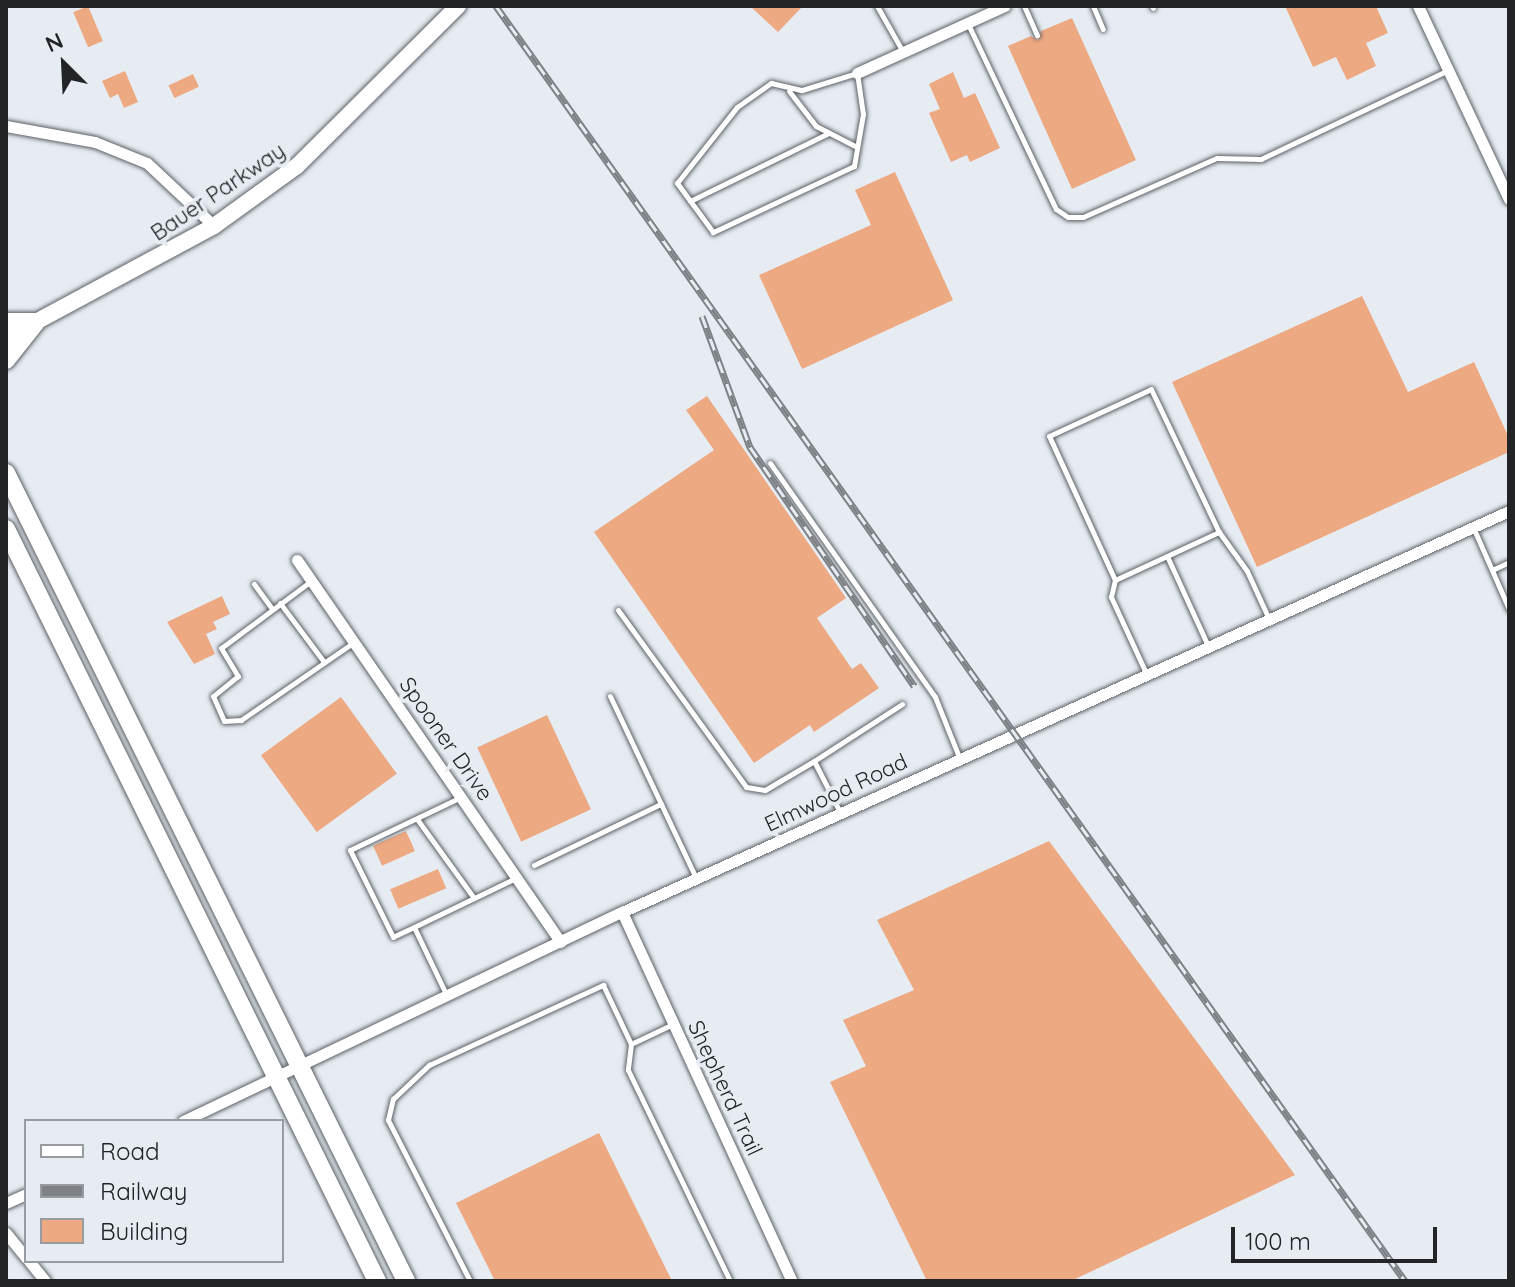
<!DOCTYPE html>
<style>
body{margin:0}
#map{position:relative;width:1515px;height:1287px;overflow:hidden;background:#e6ecf2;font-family:Quicksand,sans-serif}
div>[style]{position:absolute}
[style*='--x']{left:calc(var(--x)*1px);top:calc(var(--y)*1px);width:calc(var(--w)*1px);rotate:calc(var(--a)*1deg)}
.building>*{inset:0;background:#eda982;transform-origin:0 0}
.roads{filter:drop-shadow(0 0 2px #5c6166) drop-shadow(0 0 2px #5c6166)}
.lane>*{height:5px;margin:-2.5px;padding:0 2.5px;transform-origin:2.5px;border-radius:2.5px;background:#fff}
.street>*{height:11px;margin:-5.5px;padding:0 5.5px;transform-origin:5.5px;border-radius:5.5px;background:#fff}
.secondary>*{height:16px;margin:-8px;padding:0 8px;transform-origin:8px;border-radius:8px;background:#fff}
.primary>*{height:18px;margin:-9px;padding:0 9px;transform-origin:9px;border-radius:9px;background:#fff}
.rail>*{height:7px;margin-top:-3.5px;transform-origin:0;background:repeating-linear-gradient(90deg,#e6ecf2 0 12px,#7e8286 0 24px);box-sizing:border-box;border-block:2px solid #7e8286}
span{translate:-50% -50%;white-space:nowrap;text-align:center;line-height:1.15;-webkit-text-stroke:8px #e6ecf2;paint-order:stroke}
.street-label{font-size:22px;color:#222426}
.frame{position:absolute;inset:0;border:8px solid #222426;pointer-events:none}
.legend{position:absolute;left:24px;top:1119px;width:260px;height:144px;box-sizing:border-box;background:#e6ecf2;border:2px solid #989ca0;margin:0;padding:10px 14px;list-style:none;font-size:24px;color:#222426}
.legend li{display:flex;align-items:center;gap:16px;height:40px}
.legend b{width:40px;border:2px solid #989ca0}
.north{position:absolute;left:24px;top:24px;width:80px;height:80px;-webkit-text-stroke:6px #e6ecf2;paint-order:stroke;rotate:336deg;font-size:22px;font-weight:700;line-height:32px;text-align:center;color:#222426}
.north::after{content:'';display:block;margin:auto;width:28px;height:36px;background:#222426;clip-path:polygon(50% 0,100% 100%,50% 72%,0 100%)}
.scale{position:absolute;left:1231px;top:1227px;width:206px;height:36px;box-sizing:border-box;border:4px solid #222426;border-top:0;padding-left:10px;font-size:24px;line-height:28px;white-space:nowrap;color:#222426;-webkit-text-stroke:6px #e6ecf2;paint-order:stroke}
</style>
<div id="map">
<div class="building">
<div style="left:88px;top:6px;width:38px;height:16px;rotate:67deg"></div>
<div style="clip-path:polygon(750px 6px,803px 6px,778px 32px)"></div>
<div style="clip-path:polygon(1285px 6px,1376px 6px,1388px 33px,1366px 43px,1376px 66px,1347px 80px,1336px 57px,1313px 67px)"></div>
<div style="clip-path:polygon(1072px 18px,1136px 160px,1072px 189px,1008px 46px,1031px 36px,1038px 40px,1041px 31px)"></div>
<div style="clip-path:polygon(125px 71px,138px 102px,124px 108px,118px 94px,110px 98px,102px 81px)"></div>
<div style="clip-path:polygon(953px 72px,964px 98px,975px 93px,1000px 148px,970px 162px,967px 155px,951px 162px,929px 113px,940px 109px,929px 84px)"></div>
<div style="left:193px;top:74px;width:14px;height:27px;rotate:65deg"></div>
<div style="clip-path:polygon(895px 172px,953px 300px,802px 369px,759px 275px,871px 225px,855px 190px)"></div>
<div style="clip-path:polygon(1362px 296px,1408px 392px,1474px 362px,1509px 438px,1509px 452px,1257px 567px,1172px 382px)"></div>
<div style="clip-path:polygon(707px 396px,846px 598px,817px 618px,852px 669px,861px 663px,879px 688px,814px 732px,810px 725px,754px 763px,594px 532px,714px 450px,686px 410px)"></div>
<div style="clip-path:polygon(222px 596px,230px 614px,213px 622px,217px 629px,206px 634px,215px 654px,194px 664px,167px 622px)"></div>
<div style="left:341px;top:697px;width:95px;height:99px;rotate:54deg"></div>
<div style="left:547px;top:715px;width:104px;height:77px;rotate:65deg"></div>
<div style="left:406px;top:831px;width:22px;height:36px;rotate:66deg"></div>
<div style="clip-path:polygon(1049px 841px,1295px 1175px,1071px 1281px,927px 1281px,830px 1082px,866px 1066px,843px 1020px,914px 990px,877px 920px)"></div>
<div style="left:438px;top:869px;width:21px;height:52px;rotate:67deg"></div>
<div style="clip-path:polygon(599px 1133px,672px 1281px,495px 1281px,456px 1203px)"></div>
</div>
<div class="roads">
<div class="lane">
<div style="--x:877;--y:6;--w:53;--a:60.5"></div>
<div style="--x:1024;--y:6;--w:32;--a:66"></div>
<div style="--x:1093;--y:6;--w:25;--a:67"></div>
<div style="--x:1152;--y:6;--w:2;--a:63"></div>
<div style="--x:968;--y:24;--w:205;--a:64.6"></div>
<div style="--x:1056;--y:209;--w:14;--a:34"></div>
<div style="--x:1068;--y:217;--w:15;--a:0"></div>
<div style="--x:1083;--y:217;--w:146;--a:-23.8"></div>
<div style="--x:1217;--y:158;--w:44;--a:1.3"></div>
<div style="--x:1261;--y:159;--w:205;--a:-25.4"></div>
<div style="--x:857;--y:73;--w:41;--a:81.7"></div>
<div style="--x:863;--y:114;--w:53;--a:99.8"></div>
<div style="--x:854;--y:166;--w:156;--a:154.9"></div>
<div style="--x:713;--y:232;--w:61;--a:-126.3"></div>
<div style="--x:677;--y:183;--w:97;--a:-51.7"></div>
<div style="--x:737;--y:107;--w:42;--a:-35.2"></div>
<div style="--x:771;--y:83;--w:32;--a:13"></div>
<div style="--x:802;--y:90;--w:58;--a:-17.2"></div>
<div style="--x:789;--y:91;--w:44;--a:52.4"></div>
<div style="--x:816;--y:126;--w:46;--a:27.1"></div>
<div style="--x:690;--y:201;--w:155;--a:-26.1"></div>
<div style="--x:770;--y:463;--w:286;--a:54.8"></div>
<div style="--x:935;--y:697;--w:65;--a:68.2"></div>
<div style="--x:1473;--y:527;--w:90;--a:66.3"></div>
<div style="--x:1167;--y:556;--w:99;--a:65.5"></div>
<div style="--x:1492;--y:570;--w:19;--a:-25"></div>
<div style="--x:1115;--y:580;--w:115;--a:-24.8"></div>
<div style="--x:311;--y:581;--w:112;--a:143.3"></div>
<div style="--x:221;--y:648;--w:33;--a:59"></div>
<div style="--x:238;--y:676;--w:32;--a:141"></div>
<div style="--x:213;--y:696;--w:27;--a:66"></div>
<div style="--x:224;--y:721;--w:17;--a:-3"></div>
<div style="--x:241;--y:720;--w:137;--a:-34.6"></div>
<div style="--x:254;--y:584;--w:31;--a:54"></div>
<div style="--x:280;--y:603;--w:74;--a:53.3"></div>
<div style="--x:618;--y:610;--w:218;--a:54.1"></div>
<div style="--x:746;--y:787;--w:19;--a:9"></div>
<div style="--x:765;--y:790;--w:57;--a:-30.6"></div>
<div style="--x:814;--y:761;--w:57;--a:63"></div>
<div style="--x:1146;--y:673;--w:84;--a:-114.7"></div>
<div style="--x:1111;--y:597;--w:17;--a:-77"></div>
<div style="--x:1115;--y:580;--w:158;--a:-114.6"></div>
<div style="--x:1049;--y:436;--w:112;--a:-24.7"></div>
<div style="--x:1151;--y:389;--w:158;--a:64.6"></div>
<div style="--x:1219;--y:532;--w:48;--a:54.3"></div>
<div style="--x:1247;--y:571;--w:53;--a:65.4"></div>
<div style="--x:610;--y:696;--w:201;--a:64.7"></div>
<div style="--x:814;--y:761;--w:105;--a:-32.9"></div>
<div style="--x:417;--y:819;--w:97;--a:54.2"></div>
<div style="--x:534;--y:865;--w:141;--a:-25.7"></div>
<div style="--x:414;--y:927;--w:23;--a:155"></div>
<div style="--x:393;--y:937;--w:97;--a:-116.3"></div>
<div style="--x:350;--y:850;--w:123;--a:-25.5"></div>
<div style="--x:447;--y:996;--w:76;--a:-115.6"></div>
<div style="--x:414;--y:927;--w:113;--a:-25.7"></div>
<div style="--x:631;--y:1044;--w:47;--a:-25.5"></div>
<div style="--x:470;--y:1281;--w:181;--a:-117"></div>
<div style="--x:388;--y:1120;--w:22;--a:-77"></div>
<div style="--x:393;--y:1099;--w:50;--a:-43.4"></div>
<div style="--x:429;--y:1065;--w:192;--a:-24.7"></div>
<div style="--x:603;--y:985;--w:65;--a:64.6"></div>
<div style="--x:631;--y:1044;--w:26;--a:97"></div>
<div style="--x:628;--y:1070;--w:234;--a:64.2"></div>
</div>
<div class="street">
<div style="--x:1418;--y:6;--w:213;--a:64.8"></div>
<div style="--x:857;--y:73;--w:162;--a:-24.4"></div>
<div style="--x:6;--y:126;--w:90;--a:10.2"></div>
<div style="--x:95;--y:142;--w:56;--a:22"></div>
<div style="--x:147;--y:163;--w:92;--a:43.2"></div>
<div style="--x:297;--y:560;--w:464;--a:55.4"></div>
<div style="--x:622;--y:912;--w:406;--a:65.3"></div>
<div style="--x:183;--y:1121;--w:486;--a:-25.5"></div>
<div style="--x:622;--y:912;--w:973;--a:-24.33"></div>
<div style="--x:6;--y:1203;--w:22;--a:-24"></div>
<div style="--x:6;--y:1233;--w:32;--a:51"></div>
<div style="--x:29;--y:1261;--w:26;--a:51"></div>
</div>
<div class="secondary">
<div style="--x:6;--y:338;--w:236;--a:-28.3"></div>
<div style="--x:214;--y:226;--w:102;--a:-35.9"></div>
<div style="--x:297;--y:166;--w:227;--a:-44.8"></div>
</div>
<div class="primary">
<div style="--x:6;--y:322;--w:30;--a:0"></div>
<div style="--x:6;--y:360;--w:48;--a:-51.7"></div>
<div style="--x:6;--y:473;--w:902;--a:63.66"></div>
<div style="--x:6;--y:529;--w:839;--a:63.74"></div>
</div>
</div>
<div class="rail">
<div style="--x:496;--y:6;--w:1566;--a:54.51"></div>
<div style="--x:702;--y:316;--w:140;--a:69.9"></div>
<div style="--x:750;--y:447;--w:290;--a:55.5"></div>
</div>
<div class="street-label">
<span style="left:218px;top:192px;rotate:-34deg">Bauer Parkway</span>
<span style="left:446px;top:739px;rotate:55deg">Spooner Drive</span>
<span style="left:836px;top:793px;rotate:-25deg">Elmwood Road</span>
<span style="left:725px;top:1088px;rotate:65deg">Shepherd Trail</span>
</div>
<div class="frame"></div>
<ul class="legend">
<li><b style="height:10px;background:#fff"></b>Road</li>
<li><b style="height:10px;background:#7e8286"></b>Railway</li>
<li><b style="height:22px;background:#eda982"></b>Building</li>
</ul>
<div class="north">N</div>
<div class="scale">100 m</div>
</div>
